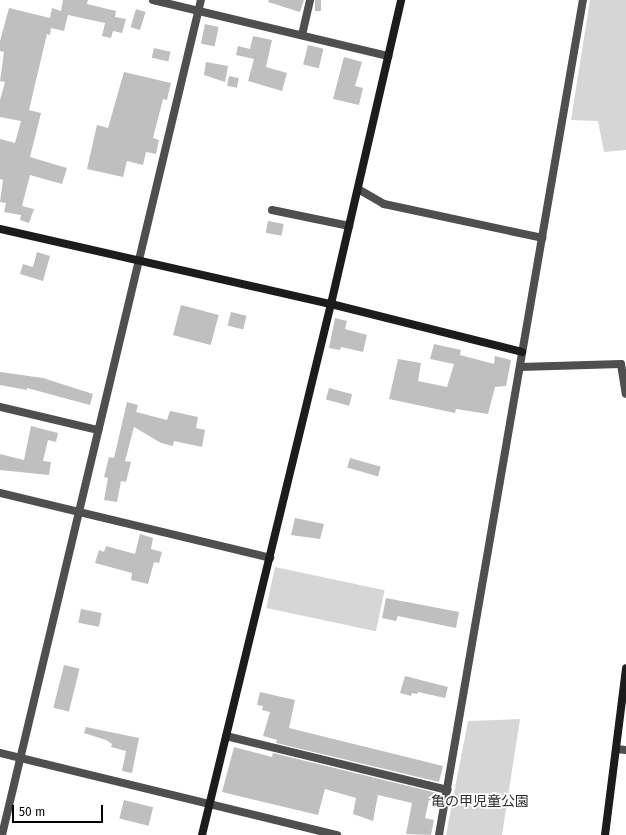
<!DOCTYPE html>
<meta charset="utf-8">
<style>
body{margin:0}
#map{position:relative;width:626px;height:835px;overflow:hidden;background:#fff;font-family:"Fira Sans","Noto Sans JP",sans-serif}
div>[style]{position:absolute}
[style*='--x']{left:calc(var(--x)*1px);top:calc(var(--y)*1px);width:calc(var(--w)*1px);rotate:calc(var(--a)*1deg)}
.green>*{inset:0;background:#d6d6d6;transform-origin:0 0}
.building>*{inset:0;background:#bfbfbf;transform-origin:0 0}
.street>*{height:8px;margin:-4px;padding:0 4px;transform-origin:4px;border-radius:4px;background:#4f4f4f}
.secondary>*{height:8px;margin:-4px;padding:0 4px;transform-origin:4px;border-radius:4px;background:#1c1c1c}
span{translate:-50% -50%;white-space:nowrap;text-align:center;line-height:1.15;-webkit-text-stroke:3.5px #fff;paint-order:stroke}
.park-label{font-size:14px;color:#2d2d2d}
.scale{position:absolute;left:12px;top:805px;width:91px;height:18px;box-sizing:border-box;border:2px solid #000;border-top:0;padding-left:5px;font-size:12px;line-height:14px;white-space:nowrap;color:#000;-webkit-text-stroke:3px #fff;paint-order:stroke}
</style>
<div id="map">
<div class="green">
<div style="clip-path:polygon(590px 0,626px 0,626px 150px,604px 152px,598px 121px,571px 120px)"></div>
<div style="left:275px;top:567px;width:112px;height:42px;rotate:12deg"></div>
<div style="clip-path:polygon(520px 719px,502px 835px,446px 835px,468px 721px)"></div>
</div>
<div class="building">
<div style="clip-path:polygon(63px 0,88px 0,87px 4px,116px 11px,115px 17px,126px 19px,122px 33px,113px 31px,111px 38px,102px 36px,105px 23px,68px 15px,64px 31px,51px 28px,50px 35px,47px 34px,29px 110px,41px 113px,30px 157px,67px 168px,62px 184px,30px 175px,22px 206px,34px 209px,29px 223px,20px 220px,21px 215px,4px 212px,6px 203px,0 202px,3px 180px,0 179px,0 139px,15px 143px,21px 121px,0 117px,0 100px,5px 82px,0 81px,4px 52px,0 51px,0 41px,9px 8px,50px 18px,52px 8px,61px 11px)"></div>
<div style="clip-path:polygon(269px 0,304px 0,300px 12px,268px 2px)"></div>
<div style="left:315px;top:0;width:6px;height:11px"></div>
<div style="left:136px;top:9px;width:10px;height:19px;rotate:17deg"></div>
<div style="left:205px;top:24px;width:14px;height:20px;rotate:12deg"></div>
<div style="clip-path:polygon(253px 36px,272px 40px,266px 67px,287px 73px,282px 91px,248px 81px,254px 59px,236px 55px,238px 46px,250px 49px)"></div>
<div style="left:308px;top:45px;width:16px;height:20px;rotate:14deg"></div>
<div style="left:154px;top:48px;width:17px;height:10px;rotate:13deg"></div>
<div style="clip-path:polygon(344px 57px,362px 62px,355px 86px,363px 88px,359px 105px,333px 99px)"></div>
<div style="clip-path:polygon(206px 62px,228px 66px,225px 82px,204px 75px)"></div>
<div style="clip-path:polygon(124px 72px,171px 83px,167px 100px,163px 99px,153px 138px,159px 140px,156px 154px,146px 152px,143px 165px,127px 161px,123px 177px,87px 169px,97px 125px,108px 128px)"></div>
<div style="left:229px;top:76px;width:10px;height:10px;rotate:11deg"></div>
<div style="left:268px;top:221px;width:16px;height:12px;rotate:11deg"></div>
<div style="clip-path:polygon(37px 252px,50px 256px,43px 281px,20px 274px,23px 264px,33px 267px)"></div>
<div style="left:181px;top:305px;width:39px;height:31px;rotate:15deg"></div>
<div style="left:231px;top:312px;width:16px;height:14px;rotate:14deg"></div>
<div style="clip-path:polygon(335px 318px,347px 321px,345px 329px,367px 335px,363px 352px,341px 347px,340px 350px,329px 348px)"></div>
<div style="clip-path:polygon(434px 344px,461px 350px,460px 355px,494px 364px,495px 356px,511px 360px,506px 386px,495px 387px,488px 414px,456px 409px,455px 413px,389px 399px,398px 359px,421px 363px,418px 381px,447px 387px,454px 364px,430px 359px)"></div>
<div style="clip-path:polygon(0 372px,43px 378px,93px 394px,90px 405px,27px 388px,27px 390px,0 385px)"></div>
<div style="left:329px;top:388px;width:24px;height:12px;rotate:15deg"></div>
<div style="clip-path:polygon(127px 402px,138px 405px,136px 412px,167px 420px,170px 411px,198px 417px,196px 428px,205px 430px,202px 447px,174px 441px,173px 446px,161px 443px,134px 427px,125px 461px,131px 462px,126px 482px,121px 481px,117px 502px,104px 500px,108px 478px,104px 477px,109px 457px,114px 458px)"></div>
<div style="clip-path:polygon(31px 426px,58px 433px,56px 442px,48px 440px,43px 461px,51px 462px,49px 475px,0 470px,0 454px,24px 460px)"></div>
<div style="left:350px;top:458px;width:32px;height:10px;rotate:16deg"></div>
<div style="clip-path:polygon(295px 518px,324px 524px,320px 539px,291px 535px)"></div>
<div style="clip-path:polygon(140px 534px,153px 538px,151px 549px,162px 552px,159px 563px,154px 562px,148px 584px,131px 580px,132px 573px,95px 563px,99px 550px,104px 552px,106px 546px,135px 554px)"></div>
<div style="clip-path:polygon(386px 598px,459px 612px,456px 628px,398px 616px,396px 621px,382px 618px)"></div>
<div style="left:81px;top:609px;width:21px;height:14px;rotate:11deg"></div>
<div style="left:64px;top:665px;width:16px;height:44px;rotate:14deg"></div>
<div style="clip-path:polygon(405px 676px,448px 687px,445px 698px,418px 692px,417px 694px,412px 693px,411px 696px,400px 693px)"></div>
<div style="clip-path:polygon(260px 692px,295px 700px,289px 728px,443px 766px,439px 782px,276px 743px,277px 740px,263px 736px,270px 712px,262px 710px,263px 706px,257px 705px)"></div>
<div style="clip-path:polygon(86px 727px,139px 738px,132px 773px,122px 771px,126px 751px,111px 747px,112px 744px,106px 740px,84px 733px)"></div>
<div style="clip-path:polygon(234px 747px,272px 757px,273px 753px,437px 793px,435px 801px,429px 800px,425px 818px,434px 820px,431px 835px,406px 834px,412px 803px,378px 795px,373px 821px,353px 814px,356px 798px,325px 789px,318px 815px,222px 792px)"></div>
<div style="left:124px;top:800px;width:30px;height:19px;rotate:14deg"></div>
</div>
<div class="street">
<div style="--x:153;--y:0;--w:242;--a:13.4"></div>
<div style="--x:302;--y:35;--w:36;--a:-77"></div>
<div style="--x:358;--y:189;--w:30;--a:30"></div>
<div style="--x:384;--y:204;--w:162;--a:12.1"></div>
<div style="--x:272;--y:210;--w:79;--a:11.7"></div>
<div style="--x:520;--y:367;--w:101;--a:-1.7"></div>
<div style="--x:621;--y:364;--w:30;--a:81"></div>
<div style="--x:0;--y:407;--w:101;--a:13.2"></div>
<div style="--x:0;--y:493;--w:278;--a:13.5"></div>
<div style="--x:226;--y:736;--w:228;--a:13.7"></div>
<div style="--x:616;--y:749;--w:10;--a:6"></div>
<div style="--x:0;--y:753;--w:347;--a:13.7"></div>
<div style="--x:2;--y:835;--w:858;--a:-76.6"></div>
<div style="--x:439;--y:835;--w:847;--a:-80.22"></div>
</div>
<div class="secondary">
<div style="--x:0;--y:229;--w:339;--a:12.8"></div>
<div style="--x:331;--y:304;--w:197;--a:14.1"></div>
<div style="--x:202;--y:835;--w:546;--a:-76.35"></div>
<div style="--x:331;--y:304;--w:312;--a:-77"></div>
<div style="--x:605;--y:835;--w:168;--a:-82.8"></div>
</div>
<div class="park-label">
<span style="left:480px;top:802px">亀の甲児童公園</span>
</div>
<div class="scale">50 m</div>
</div>
